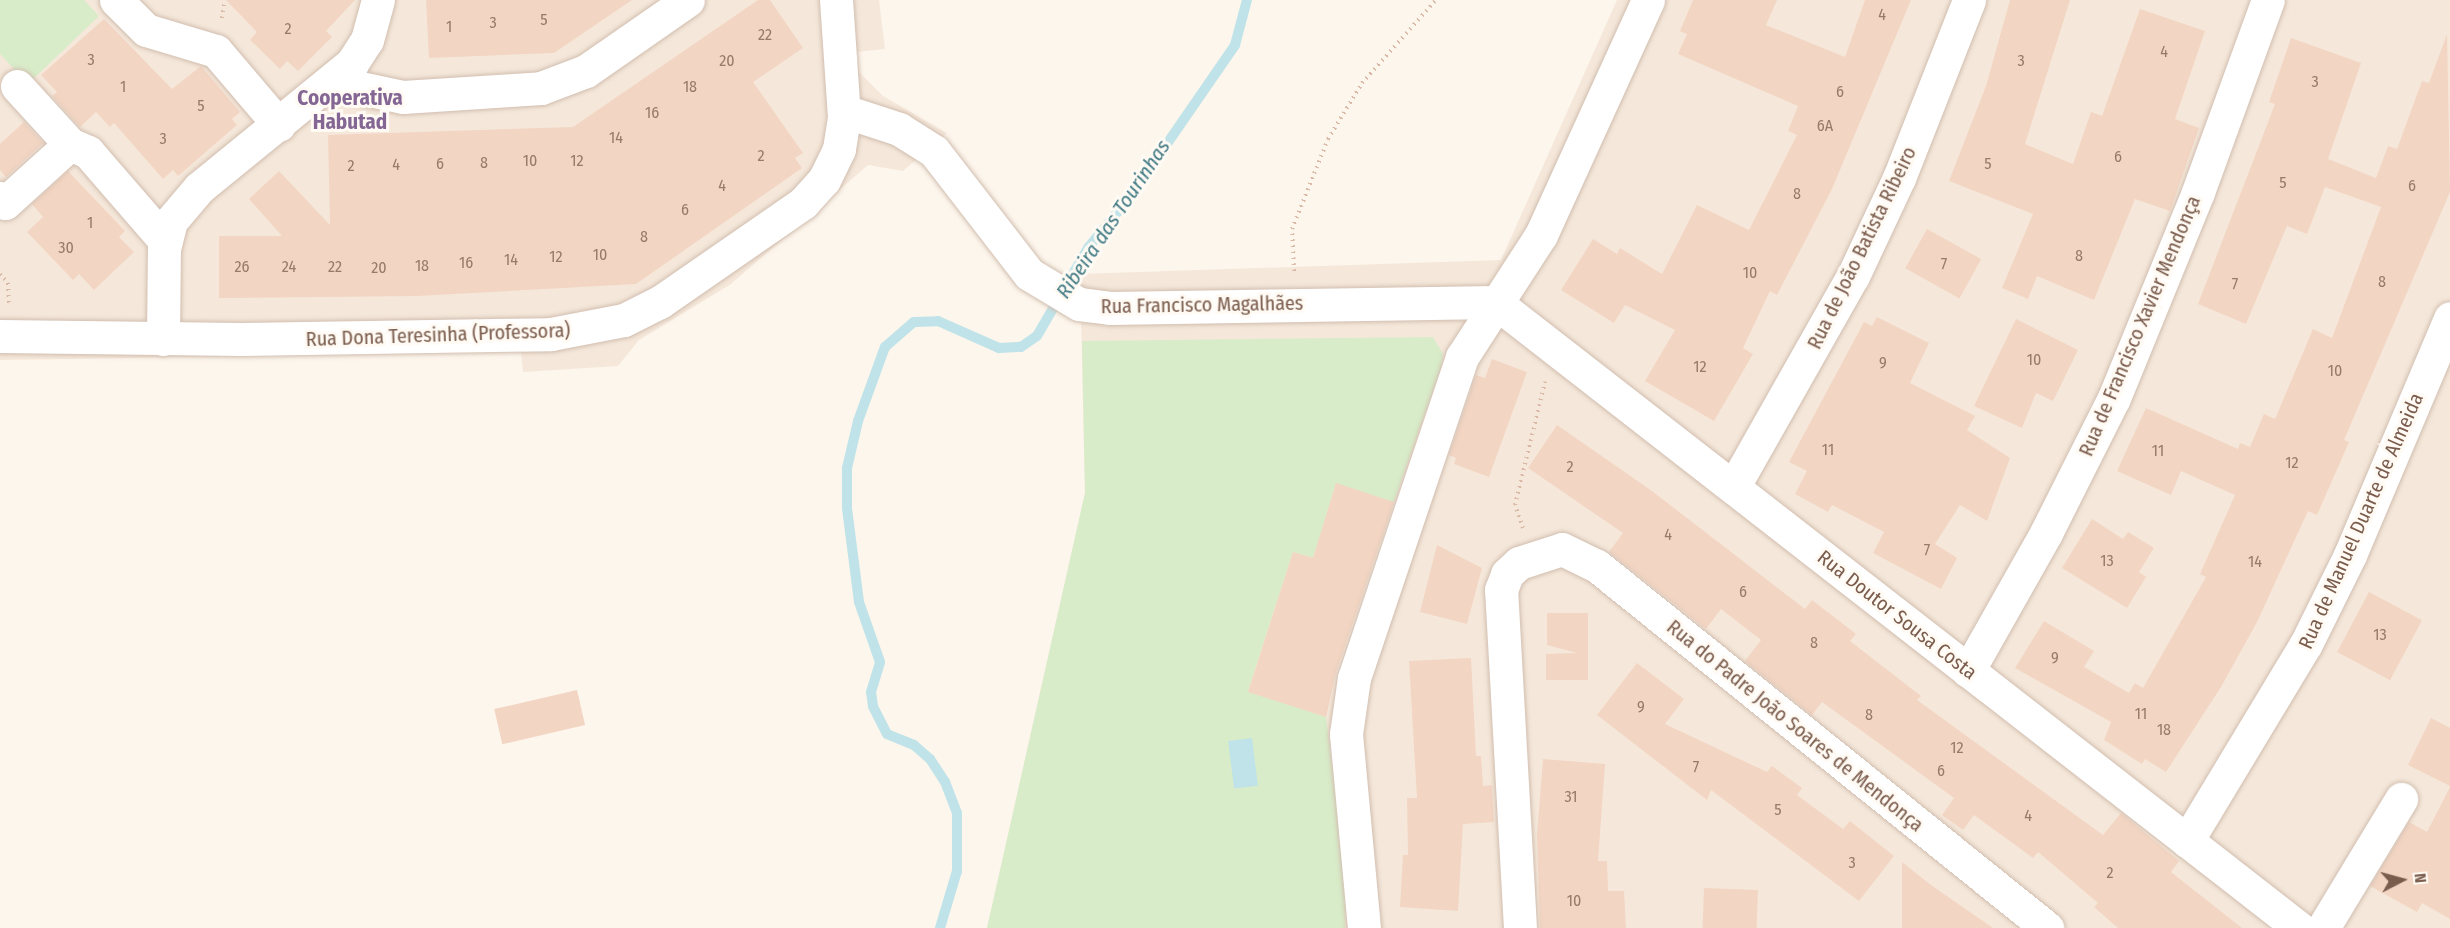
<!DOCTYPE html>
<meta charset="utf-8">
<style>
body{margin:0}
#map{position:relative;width:2450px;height:928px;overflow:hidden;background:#fdf6ec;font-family:"Fira Sans Condensed",sans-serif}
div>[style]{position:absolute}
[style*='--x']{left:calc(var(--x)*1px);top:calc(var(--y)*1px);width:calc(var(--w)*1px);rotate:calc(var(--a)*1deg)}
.residential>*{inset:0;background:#f5e8da}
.green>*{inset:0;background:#d8ecc9}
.water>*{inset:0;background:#bfe3e8;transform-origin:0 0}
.stream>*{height:10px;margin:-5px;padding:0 5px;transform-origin:5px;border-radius:5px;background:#bfe3e8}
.building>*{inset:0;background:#f3d5c3;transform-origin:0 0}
.path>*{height:4px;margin-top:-2px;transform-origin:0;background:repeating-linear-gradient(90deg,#d9b8a5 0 1.5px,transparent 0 6px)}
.roads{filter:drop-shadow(0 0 2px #d1beb0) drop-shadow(0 0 2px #d1beb0)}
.minor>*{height:33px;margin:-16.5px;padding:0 16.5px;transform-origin:16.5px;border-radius:16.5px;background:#fff}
span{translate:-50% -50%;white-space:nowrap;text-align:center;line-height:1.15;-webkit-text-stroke:6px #fffaf3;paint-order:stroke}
.number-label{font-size:16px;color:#987a6a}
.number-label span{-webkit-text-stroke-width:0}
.street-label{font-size:20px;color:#7a5c4d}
.neighbourhood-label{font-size:21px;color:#846695;font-weight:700}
.water-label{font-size:21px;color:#437c86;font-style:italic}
.north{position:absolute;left:2372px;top:850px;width:60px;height:60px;-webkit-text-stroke:4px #fffaf3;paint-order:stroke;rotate:84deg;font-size:16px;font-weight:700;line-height:24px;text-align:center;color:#7a5c4d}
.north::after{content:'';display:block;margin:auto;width:21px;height:27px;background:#7a5c4d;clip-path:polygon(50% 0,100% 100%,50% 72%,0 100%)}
</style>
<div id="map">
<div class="residential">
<div style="clip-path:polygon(0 0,879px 0,885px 49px,856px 52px,859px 72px,883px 96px,947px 133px,903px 171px,868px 165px,731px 284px,639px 340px,618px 366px,523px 372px,521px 352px,0 360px)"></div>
<div style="clip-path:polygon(1617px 0,2450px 0,2450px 928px,987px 928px,1085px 493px,1080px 274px,1501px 260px)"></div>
</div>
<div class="green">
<div style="clip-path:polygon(0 0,84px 0,99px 16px,28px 84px,0 54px)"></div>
<div style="clip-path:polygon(1433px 337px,1443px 354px,1441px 368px,1394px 502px,1336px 484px,1313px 558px,1293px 552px,1248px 691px,1326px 717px,1346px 873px,1345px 928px,987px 928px,1085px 493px,1082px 341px)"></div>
</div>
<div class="water">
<div style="left:1252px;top:738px;width:48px;height:24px;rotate:83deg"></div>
</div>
<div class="stream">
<div style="--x:940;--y:928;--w:59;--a:-73.4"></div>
<div style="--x:957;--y:871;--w:58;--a:-90"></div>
<div style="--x:957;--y:813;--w:33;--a:-111"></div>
<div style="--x:945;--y:782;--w:27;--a:-123"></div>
<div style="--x:930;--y:759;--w:21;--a:-139"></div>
<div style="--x:914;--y:745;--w:29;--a:-158"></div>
<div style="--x:887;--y:734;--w:31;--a:-117"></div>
<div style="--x:873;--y:706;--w:14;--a:-98"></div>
<div style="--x:871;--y:692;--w:31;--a:-73"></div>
<div style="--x:880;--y:662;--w:64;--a:-109.3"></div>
<div style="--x:859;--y:602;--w:95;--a:-97.3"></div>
<div style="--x:847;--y:508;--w:40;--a:-90"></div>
<div style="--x:847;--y:468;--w:48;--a:-76.8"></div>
<div style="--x:858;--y:421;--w:79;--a:-70"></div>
<div style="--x:885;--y:347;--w:38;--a:-41"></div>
<div style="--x:914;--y:322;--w:24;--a:-2"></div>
<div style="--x:938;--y:321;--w:67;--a:23.9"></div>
<div style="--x:999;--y:348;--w:22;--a:-3"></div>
<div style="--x:1021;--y:347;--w:19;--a:-35"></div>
<div style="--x:1037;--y:336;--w:102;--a:-59.9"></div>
<div style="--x:1088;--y:248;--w:71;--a:-50.7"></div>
<div style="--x:1133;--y:193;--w:180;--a:-55.4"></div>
<div style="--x:1235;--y:45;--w:47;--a:-75.1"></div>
</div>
<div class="building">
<div style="clip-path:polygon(226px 0,355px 0,326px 31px,332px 37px,298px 71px,287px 61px,280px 69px,250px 40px,257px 32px)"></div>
<div style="clip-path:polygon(426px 0,632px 0,554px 53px,429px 58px)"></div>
<div style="clip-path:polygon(758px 0,770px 0,803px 48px,753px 82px,803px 153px,795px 158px,802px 168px,636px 284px,418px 296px,219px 298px,219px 236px,282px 236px,249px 199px,279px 171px,330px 225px,328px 135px,573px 127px)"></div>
<div style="clip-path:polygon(1693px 0,1777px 0,1766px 25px,1845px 57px,1865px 0,1911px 0,1832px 189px,1777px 295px,1770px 291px,1743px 348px,1753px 354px,1714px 421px,1645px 381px,1675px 330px,1625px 305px,1614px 323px,1561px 290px,1593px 239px,1617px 254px,1620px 248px,1662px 274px,1697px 205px,1749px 230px,1797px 135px,1788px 131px,1798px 106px,1678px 54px,1687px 34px,1680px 31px)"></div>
<div style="clip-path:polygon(2010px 0,2070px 0,2025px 144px,2073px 164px,2091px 112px,2102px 116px,2140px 9px,2205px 31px,2175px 119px,2199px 128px,2170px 211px,2135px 199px,2094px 300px,2037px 276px,2028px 299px,2002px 288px,2033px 214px,1949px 181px,1986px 86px)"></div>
<div style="clip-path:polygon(104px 19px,172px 89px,201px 66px,240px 112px,232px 119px,237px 125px,178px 176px,173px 170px,163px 179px,114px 123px,110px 127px,96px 112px,80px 127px,52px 96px,57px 92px,41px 75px)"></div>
<div style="clip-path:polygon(2447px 34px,2450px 192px,2344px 440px,2349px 442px,2317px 515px,2308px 511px,2257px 622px,2221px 687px,2166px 772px,2145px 759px,2142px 764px,2104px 740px,2111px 722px,2015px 668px,2044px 621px,2094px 651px,2084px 667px,2129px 693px,2135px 683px,2143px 688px,2206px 577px,2200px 574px,2235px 495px,2181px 471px,2171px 495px,2117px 471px,2146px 408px,2238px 449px,2240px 443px,2250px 447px,2264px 414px,2275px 419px,2313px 329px,2332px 338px,2381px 207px,2325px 187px,2307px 234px,2287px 226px,2246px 324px,2198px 304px,2275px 104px,2269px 102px,2291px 38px,2361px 63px,2328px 159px,2376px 178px,2388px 146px,2397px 149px,2422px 81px,2429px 83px)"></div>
<div style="clip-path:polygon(24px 122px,43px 143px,6px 177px,0 170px,0 144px)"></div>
<div style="clip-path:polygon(68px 171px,125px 231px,119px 237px,134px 252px,94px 290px,79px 274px,73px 280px,27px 232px,43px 217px,32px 204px)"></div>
<div style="left:1927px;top:229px;width:62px;height:45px;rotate:29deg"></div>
<div style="clip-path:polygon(1877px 317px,1929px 343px,1910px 383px,1975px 416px,1967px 430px,2010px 458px,1987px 521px,1960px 505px,1935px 544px,1957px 558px,1941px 589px,1873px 553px,1884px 532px,1832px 505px,1828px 512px,1795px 494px,1807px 471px,1789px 462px,1864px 322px,1872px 326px)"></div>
<div style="clip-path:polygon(2016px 319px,2078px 350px,2053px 401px,2036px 393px,2022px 428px,1974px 406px)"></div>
<div style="clip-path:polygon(1492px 359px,1527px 372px,1489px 477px,1454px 464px,1456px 458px,1449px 455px,1476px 375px,1485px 378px)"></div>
<div style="clip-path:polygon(1557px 425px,1652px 491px,1805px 609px,1812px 600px,1856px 634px,1850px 641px,1921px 696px,1917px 700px,2103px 835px,2121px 813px,2179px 861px,2171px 872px,2242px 928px,2118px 928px,2094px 907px,2098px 903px,2038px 852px,2033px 858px,1974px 815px,1963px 830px,1942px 815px,1954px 798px,1822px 702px,1812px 715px,1745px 661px,1761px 640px,1721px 609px,1706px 629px,1609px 552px,1623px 533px,1528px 468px)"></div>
<div style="clip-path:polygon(1336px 483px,1394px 502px,1336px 672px,1326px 717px,1248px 692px,1293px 552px,1313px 558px)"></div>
<div style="clip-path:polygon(2092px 519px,2123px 539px,2128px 532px,2154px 548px,2139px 572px,2146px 577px,2127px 608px,2062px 568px)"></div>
<div style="clip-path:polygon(1437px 545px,1482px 568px,1467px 624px,1420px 612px)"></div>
<div style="left:2369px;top:592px;width:60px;height:68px;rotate:28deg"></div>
<div style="clip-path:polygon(1547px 613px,1588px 613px,1588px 680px,1546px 680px,1546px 654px,1577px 653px,1547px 645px)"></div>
<div style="clip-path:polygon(1471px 658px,1476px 756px,1481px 756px,1483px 786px,1492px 785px,1494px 822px,1463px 824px,1458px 911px,1400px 907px,1403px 855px,1408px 855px,1407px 798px,1417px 798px,1409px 661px)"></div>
<div style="clip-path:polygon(1637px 663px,1684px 699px,1665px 724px,1767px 772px,1772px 766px,1802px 788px,1797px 795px,1843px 829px,1850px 821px,1894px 856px,1859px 901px,1711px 790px,1707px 800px,1597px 715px)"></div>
<div style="left:577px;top:690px;width:36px;height:85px;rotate:77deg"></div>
<div style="clip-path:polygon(2431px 718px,2450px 728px,2450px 786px,2408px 765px)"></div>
<div style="clip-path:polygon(1543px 759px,1605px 764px,1598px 861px,1607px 861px,1608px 891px,1624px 891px,1626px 928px,1540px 928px,1537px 835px)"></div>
<div style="clip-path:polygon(2450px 787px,2450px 919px,2422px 903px,2417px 912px,2370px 886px,2409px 822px,2427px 832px)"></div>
<div style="clip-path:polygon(1902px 862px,1931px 885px,1993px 928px,1902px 928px)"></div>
<div style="left:1704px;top:888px;width:54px;height:40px;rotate:2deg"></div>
</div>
<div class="path">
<div style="--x:222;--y:18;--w:18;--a:-81"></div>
<div style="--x:1294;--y:271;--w:42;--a:-92.7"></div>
<div style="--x:1292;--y:229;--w:97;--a:-68.2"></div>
<div style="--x:1328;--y:139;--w:66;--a:-58.7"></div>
<div style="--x:1362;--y:83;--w:111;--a:-48.3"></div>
<div style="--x:0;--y:274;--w:12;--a:48"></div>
<div style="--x:8;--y:283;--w:20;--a:87"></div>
<div style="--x:1523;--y:528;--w:24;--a:-109"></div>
<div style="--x:1515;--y:505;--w:127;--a:-76.3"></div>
</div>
<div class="roads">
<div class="minor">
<div style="--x:116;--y:0;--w:42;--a:45"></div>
<div style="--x:146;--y:30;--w:73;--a:16.7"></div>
<div style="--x:216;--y:51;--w:97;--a:49.6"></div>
<div style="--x:332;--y:82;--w:73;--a:11.9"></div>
<div style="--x:403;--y:97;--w:138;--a:-3.7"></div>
<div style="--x:541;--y:88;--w:48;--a:-20.7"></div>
<div style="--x:586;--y:71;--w:124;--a:-34.8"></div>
<div style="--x:17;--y:86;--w:79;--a:47.6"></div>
<div style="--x:844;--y:111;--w:58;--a:18.1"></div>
<div style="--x:899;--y:129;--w:41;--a:32.2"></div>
<div style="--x:934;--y:151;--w:155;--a:52.3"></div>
<div style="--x:1029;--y:274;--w:58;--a:31"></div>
<div style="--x:1079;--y:304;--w:31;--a:7"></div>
<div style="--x:1110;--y:308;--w:385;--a:-0.9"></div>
<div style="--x:1495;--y:302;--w:1019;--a:37.9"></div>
<div style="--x:0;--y:198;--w:7;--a:45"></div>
<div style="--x:5;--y:203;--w:88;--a:-42.2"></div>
<div style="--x:70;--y:144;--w:20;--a:24"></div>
<div style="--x:88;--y:152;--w:118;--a:49.1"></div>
<div style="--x:0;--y:336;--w:241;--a:0.7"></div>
<div style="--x:241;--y:339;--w:310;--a:-0.9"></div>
<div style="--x:551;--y:334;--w:74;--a:-10.9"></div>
<div style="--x:624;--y:320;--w:40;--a:-26.6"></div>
<div style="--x:660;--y:302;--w:174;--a:-34.7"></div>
<div style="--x:803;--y:203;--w:31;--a:-48"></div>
<div style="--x:824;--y:180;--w:34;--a:-64"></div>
<div style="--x:839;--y:149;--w:32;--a:-81"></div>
<div style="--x:844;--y:117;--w:117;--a:-93.9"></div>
<div style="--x:163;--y:339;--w:90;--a:-89.4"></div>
<div style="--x:164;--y:249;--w:29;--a:-76"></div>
<div style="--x:171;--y:221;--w:43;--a:-49.7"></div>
<div style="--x:199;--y:188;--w:198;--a:-39.2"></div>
<div style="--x:352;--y:63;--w:27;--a:-57"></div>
<div style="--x:367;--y:40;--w:41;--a:-74.6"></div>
<div style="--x:1734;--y:486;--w:241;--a:-60.5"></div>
<div style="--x:1853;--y:276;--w:108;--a:-64.9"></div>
<div style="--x:1899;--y:178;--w:191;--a:-68.5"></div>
<div style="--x:1968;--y:671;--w:159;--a:-60.5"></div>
<div style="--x:2046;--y:533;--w:151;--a:-63.3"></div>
<div style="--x:2114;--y:398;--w:222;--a:-67.8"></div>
<div style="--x:2198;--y:192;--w:204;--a:-70"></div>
<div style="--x:2187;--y:841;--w:230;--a:-58.9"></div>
<div style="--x:2306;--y:644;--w:99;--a:-63.7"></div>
<div style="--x:2350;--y:555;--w:257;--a:-67.1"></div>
<div style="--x:1364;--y:928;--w:195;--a:-95.3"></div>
<div style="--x:1346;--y:734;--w:57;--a:-81.9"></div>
<div style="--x:1354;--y:678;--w:339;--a:-71.4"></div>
<div style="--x:1462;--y:357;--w:145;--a:-57.1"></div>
<div style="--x:1541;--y:235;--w:258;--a:-65.5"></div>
<div style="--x:1520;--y:928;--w:339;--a:-93.2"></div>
<div style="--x:1501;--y:590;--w:17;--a:-69"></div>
<div style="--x:1507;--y:574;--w:16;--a:-43"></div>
<div style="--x:1519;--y:563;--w:45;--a:-18"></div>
<div style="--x:1562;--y:549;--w:39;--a:26"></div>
<div style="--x:1597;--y:566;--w:578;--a:38.81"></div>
<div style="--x:2323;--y:928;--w:151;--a:-58.8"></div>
</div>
</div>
<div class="number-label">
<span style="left:1882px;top:15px">4</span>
<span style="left:544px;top:20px">5</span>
<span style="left:493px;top:23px">3</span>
<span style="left:449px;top:27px">1</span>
<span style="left:288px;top:29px">2</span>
<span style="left:765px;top:35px">22</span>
<span style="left:2164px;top:52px">4</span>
<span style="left:91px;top:60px">3</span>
<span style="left:727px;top:61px">20</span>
<span style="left:2021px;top:61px">3</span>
<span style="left:2315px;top:82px">3</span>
<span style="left:123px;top:87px">1</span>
<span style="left:690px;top:87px">18</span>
<span style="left:1840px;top:92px">6</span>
<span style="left:201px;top:106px">5</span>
<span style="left:652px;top:113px">16</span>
<span style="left:1825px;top:126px">6A</span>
<span style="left:616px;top:138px">14</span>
<span style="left:163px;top:139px">3</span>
<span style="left:761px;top:156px">2</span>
<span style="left:2118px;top:157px">6</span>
<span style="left:530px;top:161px">10</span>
<span style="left:577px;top:161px">12</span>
<span style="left:484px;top:163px">8</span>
<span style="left:440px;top:164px">6</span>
<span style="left:1988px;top:164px">5</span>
<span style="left:396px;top:165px">4</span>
<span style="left:351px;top:166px">2</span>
<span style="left:2283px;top:183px">5</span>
<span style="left:722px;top:186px">4</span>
<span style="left:2412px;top:186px">6</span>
<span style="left:1797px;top:194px">8</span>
<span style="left:685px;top:210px">6</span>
<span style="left:90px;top:223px">1</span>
<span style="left:644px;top:237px">8</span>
<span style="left:66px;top:248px">30</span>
<span style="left:600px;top:255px">10</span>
<span style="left:2079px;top:256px">8</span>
<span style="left:556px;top:257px">12</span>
<span style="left:511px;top:260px">14</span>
<span style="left:466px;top:263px">16</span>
<span style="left:1944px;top:264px">7</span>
<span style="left:422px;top:266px">18</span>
<span style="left:242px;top:267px">26</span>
<span style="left:289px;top:267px">24</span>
<span style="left:335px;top:267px">22</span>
<span style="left:379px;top:268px">20</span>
<span style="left:1750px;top:273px">10</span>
<span style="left:2382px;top:282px">8</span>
<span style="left:2235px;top:284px">7</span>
<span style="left:2034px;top:360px">10</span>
<span style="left:1883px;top:363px">9</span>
<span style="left:1700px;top:367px">12</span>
<span style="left:2335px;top:371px">10</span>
<span style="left:1828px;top:450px">11</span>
<span style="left:2158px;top:451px">11</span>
<span style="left:2292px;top:463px">12</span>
<span style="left:1570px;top:467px">2</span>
<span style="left:1668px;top:535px">4</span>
<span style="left:1927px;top:550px">7</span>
<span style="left:2107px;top:561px">13</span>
<span style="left:2255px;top:562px">14</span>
<span style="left:1743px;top:592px">6</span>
<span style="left:2380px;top:635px">13</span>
<span style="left:1814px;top:643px">8</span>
<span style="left:2055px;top:658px">9</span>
<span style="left:1641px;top:707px">9</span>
<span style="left:2141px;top:714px">11</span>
<span style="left:1869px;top:715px">8</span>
<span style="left:2164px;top:730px">18</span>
<span style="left:1957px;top:748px">12</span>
<span style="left:1696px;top:767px">7</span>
<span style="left:1941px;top:771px">6</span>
<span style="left:1571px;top:797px">31</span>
<span style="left:1778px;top:810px">5</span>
<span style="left:2028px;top:816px">4</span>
<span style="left:1852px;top:863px">3</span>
<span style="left:2110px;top:873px">2</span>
<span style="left:1574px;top:901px">10</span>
</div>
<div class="street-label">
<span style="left:1862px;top:248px;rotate:-64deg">Rua de João Batista Ribeiro</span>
<span style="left:1202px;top:305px;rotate:-1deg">Rua Francisco Magalhães</span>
<span style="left:2140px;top:326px;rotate:-67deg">Rua de Francisco Xavier Mendonça</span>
<span style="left:438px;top:335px;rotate:-2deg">Rua Dona Teresinha (Professora)</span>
<span style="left:2361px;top:521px;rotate:-66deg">Rua de Manuel Duarte de Almeida</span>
<span style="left:1897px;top:615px;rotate:38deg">Rua Doutor Sousa Costa</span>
<span style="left:1795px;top:726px;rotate:39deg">Rua do Padre João Soares de Mendonça</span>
</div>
<div class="neighbourhood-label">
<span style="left:350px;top:110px">Cooperativa<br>Habutad</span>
</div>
<div class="water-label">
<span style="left:1113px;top:219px;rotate:-56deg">Ribeira das Tourinhas</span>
</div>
<div class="north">N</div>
</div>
